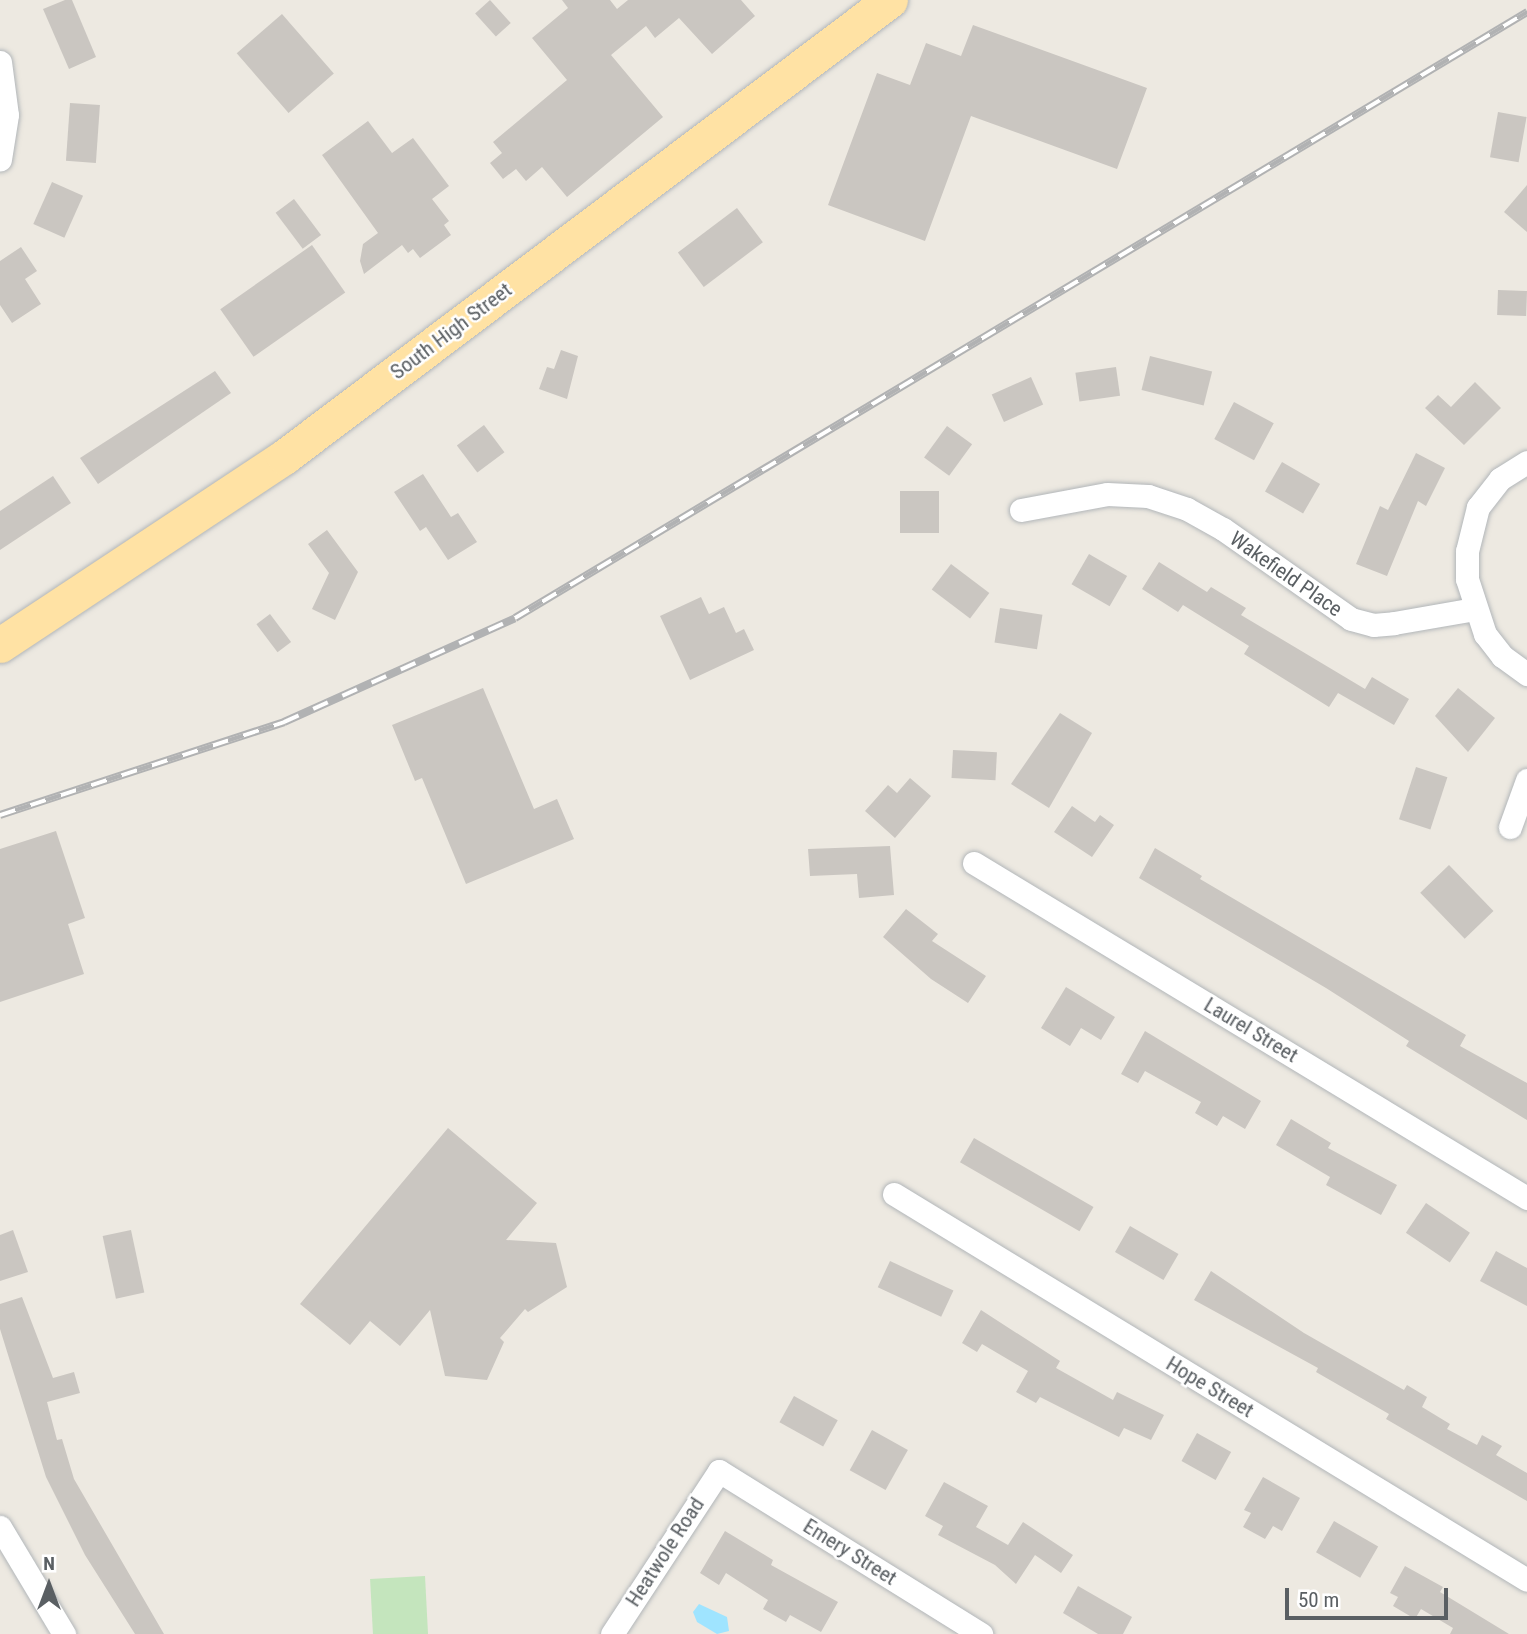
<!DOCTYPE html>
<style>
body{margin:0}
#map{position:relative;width:1527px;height:1634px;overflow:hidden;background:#ede9e1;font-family:"Roboto Condensed",sans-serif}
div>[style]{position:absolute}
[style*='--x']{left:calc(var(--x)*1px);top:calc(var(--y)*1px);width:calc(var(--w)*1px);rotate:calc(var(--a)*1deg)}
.green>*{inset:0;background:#c4e5bd;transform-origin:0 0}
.water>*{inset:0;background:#9fe4ff}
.building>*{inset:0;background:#cac6c1;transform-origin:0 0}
.roads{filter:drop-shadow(0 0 2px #b2b6b9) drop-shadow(0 0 2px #b2b6b9)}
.street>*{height:23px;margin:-11.5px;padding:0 11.5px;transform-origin:11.5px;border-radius:11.5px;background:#fff}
.primary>*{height:35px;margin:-17.5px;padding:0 17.5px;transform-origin:17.5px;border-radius:17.5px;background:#ffe2a4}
.rail>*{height:8px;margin-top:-4px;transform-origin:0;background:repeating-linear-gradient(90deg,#fff 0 16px,#b1b2b3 0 32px);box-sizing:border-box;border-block:2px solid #b1b2b3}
span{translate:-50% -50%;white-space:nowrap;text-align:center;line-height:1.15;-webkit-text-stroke:5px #fff;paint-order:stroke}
.street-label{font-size:21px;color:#5a5f63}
.north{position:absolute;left:14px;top:1550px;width:70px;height:70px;-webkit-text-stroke:5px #fff;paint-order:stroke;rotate:0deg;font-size:19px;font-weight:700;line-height:28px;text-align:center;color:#5a5f63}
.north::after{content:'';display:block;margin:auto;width:24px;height:32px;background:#5a5f63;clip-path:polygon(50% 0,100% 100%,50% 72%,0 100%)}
.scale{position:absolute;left:1285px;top:1588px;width:163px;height:32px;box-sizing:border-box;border:4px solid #5a5f63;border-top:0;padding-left:9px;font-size:21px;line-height:24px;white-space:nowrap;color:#5a5f63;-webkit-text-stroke:5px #fff;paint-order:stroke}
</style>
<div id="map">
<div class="green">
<div style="left:425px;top:1576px;width:58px;height:55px;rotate:87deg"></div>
</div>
<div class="water">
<div style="clip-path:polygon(699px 1604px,727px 1617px,729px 1631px,717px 1634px,697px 1622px,693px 1612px)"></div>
</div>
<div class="building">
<div style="clip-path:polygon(65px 0,72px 0,96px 57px,69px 69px,43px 9px)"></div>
<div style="left:490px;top:0;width:31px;height:20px;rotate:48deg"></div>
<div style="clip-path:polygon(562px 0,610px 0,617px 9px,628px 0,741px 0,755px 16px,712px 54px,679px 18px,655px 38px,646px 26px,611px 55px,663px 117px,567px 197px,542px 167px,526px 181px,516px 169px,503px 179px,490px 163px,502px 153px,493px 142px,567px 80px,532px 38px,568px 8px)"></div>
<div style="left:282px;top:14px;width:79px;height:60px;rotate:49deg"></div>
<div style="clip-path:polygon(973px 25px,1147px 88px,1117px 169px,971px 116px,925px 241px,828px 205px,877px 73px,910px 85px,926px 43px,961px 56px)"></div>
<div style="left:70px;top:103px;width:30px;height:58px;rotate:4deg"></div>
<div style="left:1498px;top:112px;width:29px;height:46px;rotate:10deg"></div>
<div style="clip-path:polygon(368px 121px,392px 153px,413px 138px,449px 186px,432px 199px,449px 221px,444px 225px,451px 235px,420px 258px,413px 249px,408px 253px,402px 245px,364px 274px,360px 261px,363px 244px,378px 233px,322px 155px)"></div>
<div style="left:52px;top:182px;width:34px;height:46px;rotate:24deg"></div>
<div style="clip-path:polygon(1527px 185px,1527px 232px,1504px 212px)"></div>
<div style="left:294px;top:199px;width:45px;height:23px;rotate:53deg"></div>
<div style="left:737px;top:208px;width:43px;height:74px;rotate:53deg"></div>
<div style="left:312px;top:245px;width:58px;height:112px;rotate:55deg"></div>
<div style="clip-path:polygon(21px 247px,37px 271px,25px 279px,41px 304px,12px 323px,0 305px,0 261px)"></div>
<div style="left:1498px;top:290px;width:29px;height:25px;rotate:2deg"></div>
<div style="clip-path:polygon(561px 350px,578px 356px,567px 399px,539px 389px,547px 367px,554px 369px)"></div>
<div style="left:1150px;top:356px;width:64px;height:35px;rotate:14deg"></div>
<div style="left:1116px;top:367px;width:29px;height:41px;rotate:82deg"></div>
<div style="clip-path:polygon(215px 371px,231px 393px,98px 484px,80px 458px)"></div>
<div style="left:1031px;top:377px;width:30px;height:43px;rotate:66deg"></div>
<div style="clip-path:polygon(1475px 382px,1501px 408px,1464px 445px,1425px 408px,1438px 395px,1451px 407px)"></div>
<div style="left:1234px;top:402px;width:45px;height:42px;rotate:28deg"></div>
<div style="left:484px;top:425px;width:34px;height:34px;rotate:53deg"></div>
<div style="left:947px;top:426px;width:31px;height:39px;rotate:36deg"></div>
<div style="clip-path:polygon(1416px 453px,1445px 468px,1426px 506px,1418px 501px,1387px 576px,1356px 564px,1380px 506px,1388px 510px)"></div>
<div style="left:1282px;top:462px;width:44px;height:34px;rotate:30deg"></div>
<div style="clip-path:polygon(423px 474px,451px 517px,458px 513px,477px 542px,448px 560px,426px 527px,420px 531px,394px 492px)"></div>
<div style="clip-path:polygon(53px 476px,71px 503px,0 550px,0 511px)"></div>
<div style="left:939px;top:491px;width:42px;height:39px;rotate:90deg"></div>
<div style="clip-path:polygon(327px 530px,358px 572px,335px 620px,312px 609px,329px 573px,308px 544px)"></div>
<div style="left:1089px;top:554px;width:44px;height:35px;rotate:30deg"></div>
<div style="clip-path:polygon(1159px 562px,1207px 592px,1211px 587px,1246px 608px,1241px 615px,1365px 689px,1372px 677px,1409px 699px,1394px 725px,1338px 693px,1329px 707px,1244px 654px,1249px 646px,1183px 605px,1178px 612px,1142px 589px)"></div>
<div style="left:951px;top:564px;width:48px;height:32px;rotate:37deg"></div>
<div style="clip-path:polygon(701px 597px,709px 614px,724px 607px,736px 633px,744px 629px,754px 650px,690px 680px,660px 616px)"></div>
<div style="left:1000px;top:608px;width:43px;height:35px;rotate:9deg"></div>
<div style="left:270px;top:614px;width:35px;height:17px;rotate:53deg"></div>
<div style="clip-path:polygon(483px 688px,534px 809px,557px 799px,574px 839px,466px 884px,422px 778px,415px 781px,392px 725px)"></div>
<div style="clip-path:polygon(1458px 688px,1495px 718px,1468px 752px,1435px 716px)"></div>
<div style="clip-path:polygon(1060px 713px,1092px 733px,1049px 808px,1011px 784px)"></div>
<div style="left:953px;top:750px;width:44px;height:28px;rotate:3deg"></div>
<div style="left:1416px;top:767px;width:33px;height:55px;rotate:18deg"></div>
<div style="clip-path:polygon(910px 778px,931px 796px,895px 838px,865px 811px,888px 785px,897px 793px)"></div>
<div style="clip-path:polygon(1072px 806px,1095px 822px,1100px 815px,1114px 825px,1092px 857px,1054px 832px)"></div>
<div style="clip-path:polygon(56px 831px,85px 918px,68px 924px,84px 974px,0 1002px,0 849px)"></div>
<div style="clip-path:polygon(890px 846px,894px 895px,859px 898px,857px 874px,810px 876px,808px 849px)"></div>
<div style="clip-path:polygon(1155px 848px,1202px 876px,1200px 879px,1466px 1035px,1460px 1046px,1527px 1083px,1527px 1120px,1406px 1046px,1409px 1041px,1326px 988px,1139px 878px)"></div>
<div style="left:1449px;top:865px;width:64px;height:40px;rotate:46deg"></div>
<div style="clip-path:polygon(906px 909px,938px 934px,932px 941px,986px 976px,968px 1003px,931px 979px,883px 937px)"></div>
<div style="clip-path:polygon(1066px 987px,1115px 1017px,1101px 1040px,1081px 1028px,1070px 1046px,1041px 1028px)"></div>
<div style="clip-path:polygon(1145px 1031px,1261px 1101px,1245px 1129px,1223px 1116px,1217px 1126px,1195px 1113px,1201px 1102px,1145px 1071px,1138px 1083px,1121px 1074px)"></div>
<div style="clip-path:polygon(1291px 1119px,1331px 1143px,1328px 1148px,1397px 1185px,1381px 1215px,1326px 1185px,1330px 1177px,1276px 1145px)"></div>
<div style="clip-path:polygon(448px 1128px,537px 1203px,506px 1240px,556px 1243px,567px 1287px,528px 1312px,525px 1309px,500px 1338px,504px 1342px,487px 1380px,445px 1376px,430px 1310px,400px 1346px,370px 1321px,350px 1345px,300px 1304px)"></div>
<div style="left:974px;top:1138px;width:138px;height:28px;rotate:30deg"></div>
<div style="left:1426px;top:1203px;width:53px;height:36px;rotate:34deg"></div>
<div style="left:1130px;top:1226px;width:56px;height:30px;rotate:30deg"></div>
<div style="clip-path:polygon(13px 1230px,28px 1272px,0 1281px,0 1235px)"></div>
<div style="left:131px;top:1230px;width:64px;height:29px;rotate:78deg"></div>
<div style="clip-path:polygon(1496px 1251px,1527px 1268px,1527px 1306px,1480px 1281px)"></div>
<div style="left:890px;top:1261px;width:70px;height:29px;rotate:25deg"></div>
<div style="clip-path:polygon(1211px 1271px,1304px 1333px,1404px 1390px,1407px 1385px,1427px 1397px,1422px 1407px,1450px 1424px,1447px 1429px,1477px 1445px,1482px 1435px,1502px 1446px,1496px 1455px,1527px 1473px,1527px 1501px,1386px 1419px,1389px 1414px,1316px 1372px,1318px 1368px,1194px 1300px)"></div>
<div style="clip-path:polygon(22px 1297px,53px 1378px,74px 1372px,80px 1393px,47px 1402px,57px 1440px,62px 1439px,74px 1479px,164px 1634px,135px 1634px,85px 1555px,46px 1477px,0 1329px,0 1304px)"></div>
<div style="clip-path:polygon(981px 1310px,1060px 1361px,1056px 1368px,1113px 1400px,1117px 1392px,1164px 1415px,1151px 1440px,1124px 1428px,1119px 1437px,1040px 1397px,1036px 1403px,1016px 1392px,1028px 1371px,982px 1344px,977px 1352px,962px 1343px)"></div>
<div style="left:794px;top:1396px;width:50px;height:30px;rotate:29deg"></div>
<div style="left:872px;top:1430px;width:41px;height:46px;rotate:29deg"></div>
<div style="left:1197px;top:1433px;width:39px;height:32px;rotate:29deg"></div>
<div style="clip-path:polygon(1263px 1477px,1300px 1498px,1282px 1531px,1273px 1526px,1265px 1539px,1243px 1527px,1251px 1513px,1244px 1510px)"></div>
<div style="clip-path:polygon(944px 1482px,988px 1506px,976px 1527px,1008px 1545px,1023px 1522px,1073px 1555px,1061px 1573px,1035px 1555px,1016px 1584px,995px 1565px,938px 1535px,943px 1526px,925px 1516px)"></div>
<div style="left:1334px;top:1521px;width:51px;height:36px;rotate:30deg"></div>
<div style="clip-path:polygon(725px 1531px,773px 1560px,771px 1565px,838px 1602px,821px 1632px,790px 1615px,786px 1622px,763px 1609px,768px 1600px,726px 1573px,719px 1585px,700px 1573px)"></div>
<div style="clip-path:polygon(1405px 1566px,1443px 1587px,1440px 1592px,1509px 1634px,1450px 1634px,1453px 1628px,1421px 1609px,1415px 1619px,1393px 1606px,1398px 1597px,1390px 1593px)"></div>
<div style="clip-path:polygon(1078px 1586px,1132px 1617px,1123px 1634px,1098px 1634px,1063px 1613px)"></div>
</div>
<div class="roads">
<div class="street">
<div style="--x:0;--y:62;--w:53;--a:82.5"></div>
<div style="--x:7;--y:115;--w:45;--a:99"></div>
<div style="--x:1527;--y:462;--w:32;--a:148"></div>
<div style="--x:1500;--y:479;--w:36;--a:128"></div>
<div style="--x:1478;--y:507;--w:45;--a:104"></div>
<div style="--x:1467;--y:551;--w:28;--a:90"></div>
<div style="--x:1467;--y:579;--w:58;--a:71.9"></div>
<div style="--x:1485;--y:634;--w:28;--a:52"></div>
<div style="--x:1502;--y:656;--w:31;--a:36"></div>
<div style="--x:1021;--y:510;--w:87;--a:-10.5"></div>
<div style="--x:1107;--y:494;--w:41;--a:2.8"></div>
<div style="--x:1148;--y:496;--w:41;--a:18.4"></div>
<div style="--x:1187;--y:509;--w:41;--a:29.1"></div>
<div style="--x:1223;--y:529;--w:156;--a:35.1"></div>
<div style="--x:1351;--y:619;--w:23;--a:15"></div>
<div style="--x:1373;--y:625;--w:21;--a:-5"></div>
<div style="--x:1394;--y:623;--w:81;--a:-9.9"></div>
<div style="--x:1510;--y:827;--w:50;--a:-70.1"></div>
<div style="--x:974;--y:863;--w:647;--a:31.21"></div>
<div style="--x:894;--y:1194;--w:741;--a:31.37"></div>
<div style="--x:0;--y:1527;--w:125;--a:59.1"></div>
<div style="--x:612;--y:1634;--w:195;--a:-56.7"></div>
<div style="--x:719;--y:1471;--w:309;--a:31.9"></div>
</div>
<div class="primary">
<div style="--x:0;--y:645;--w:341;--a:-33.5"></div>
<div style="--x:284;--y:457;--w:759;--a:-37.02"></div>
</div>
</div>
<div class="rail">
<div style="--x:0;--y:815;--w:299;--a:-18.1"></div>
<div style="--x:284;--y:722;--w:253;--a:-24.2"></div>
<div style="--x:515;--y:618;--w:1180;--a:-30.91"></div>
</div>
<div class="street-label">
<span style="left:451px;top:331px;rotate:-37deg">South High Street</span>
<span style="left:1286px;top:574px;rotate:35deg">Wakefield Place</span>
<span style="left:1251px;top:1030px;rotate:31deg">Laurel Street</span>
<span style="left:1210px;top:1387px;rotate:31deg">Hope Street</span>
<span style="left:665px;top:1552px;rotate:-57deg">Heatwole Road</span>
<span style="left:850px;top:1552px;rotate:32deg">Emery Street</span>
</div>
<div class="north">N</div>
<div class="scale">50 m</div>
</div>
